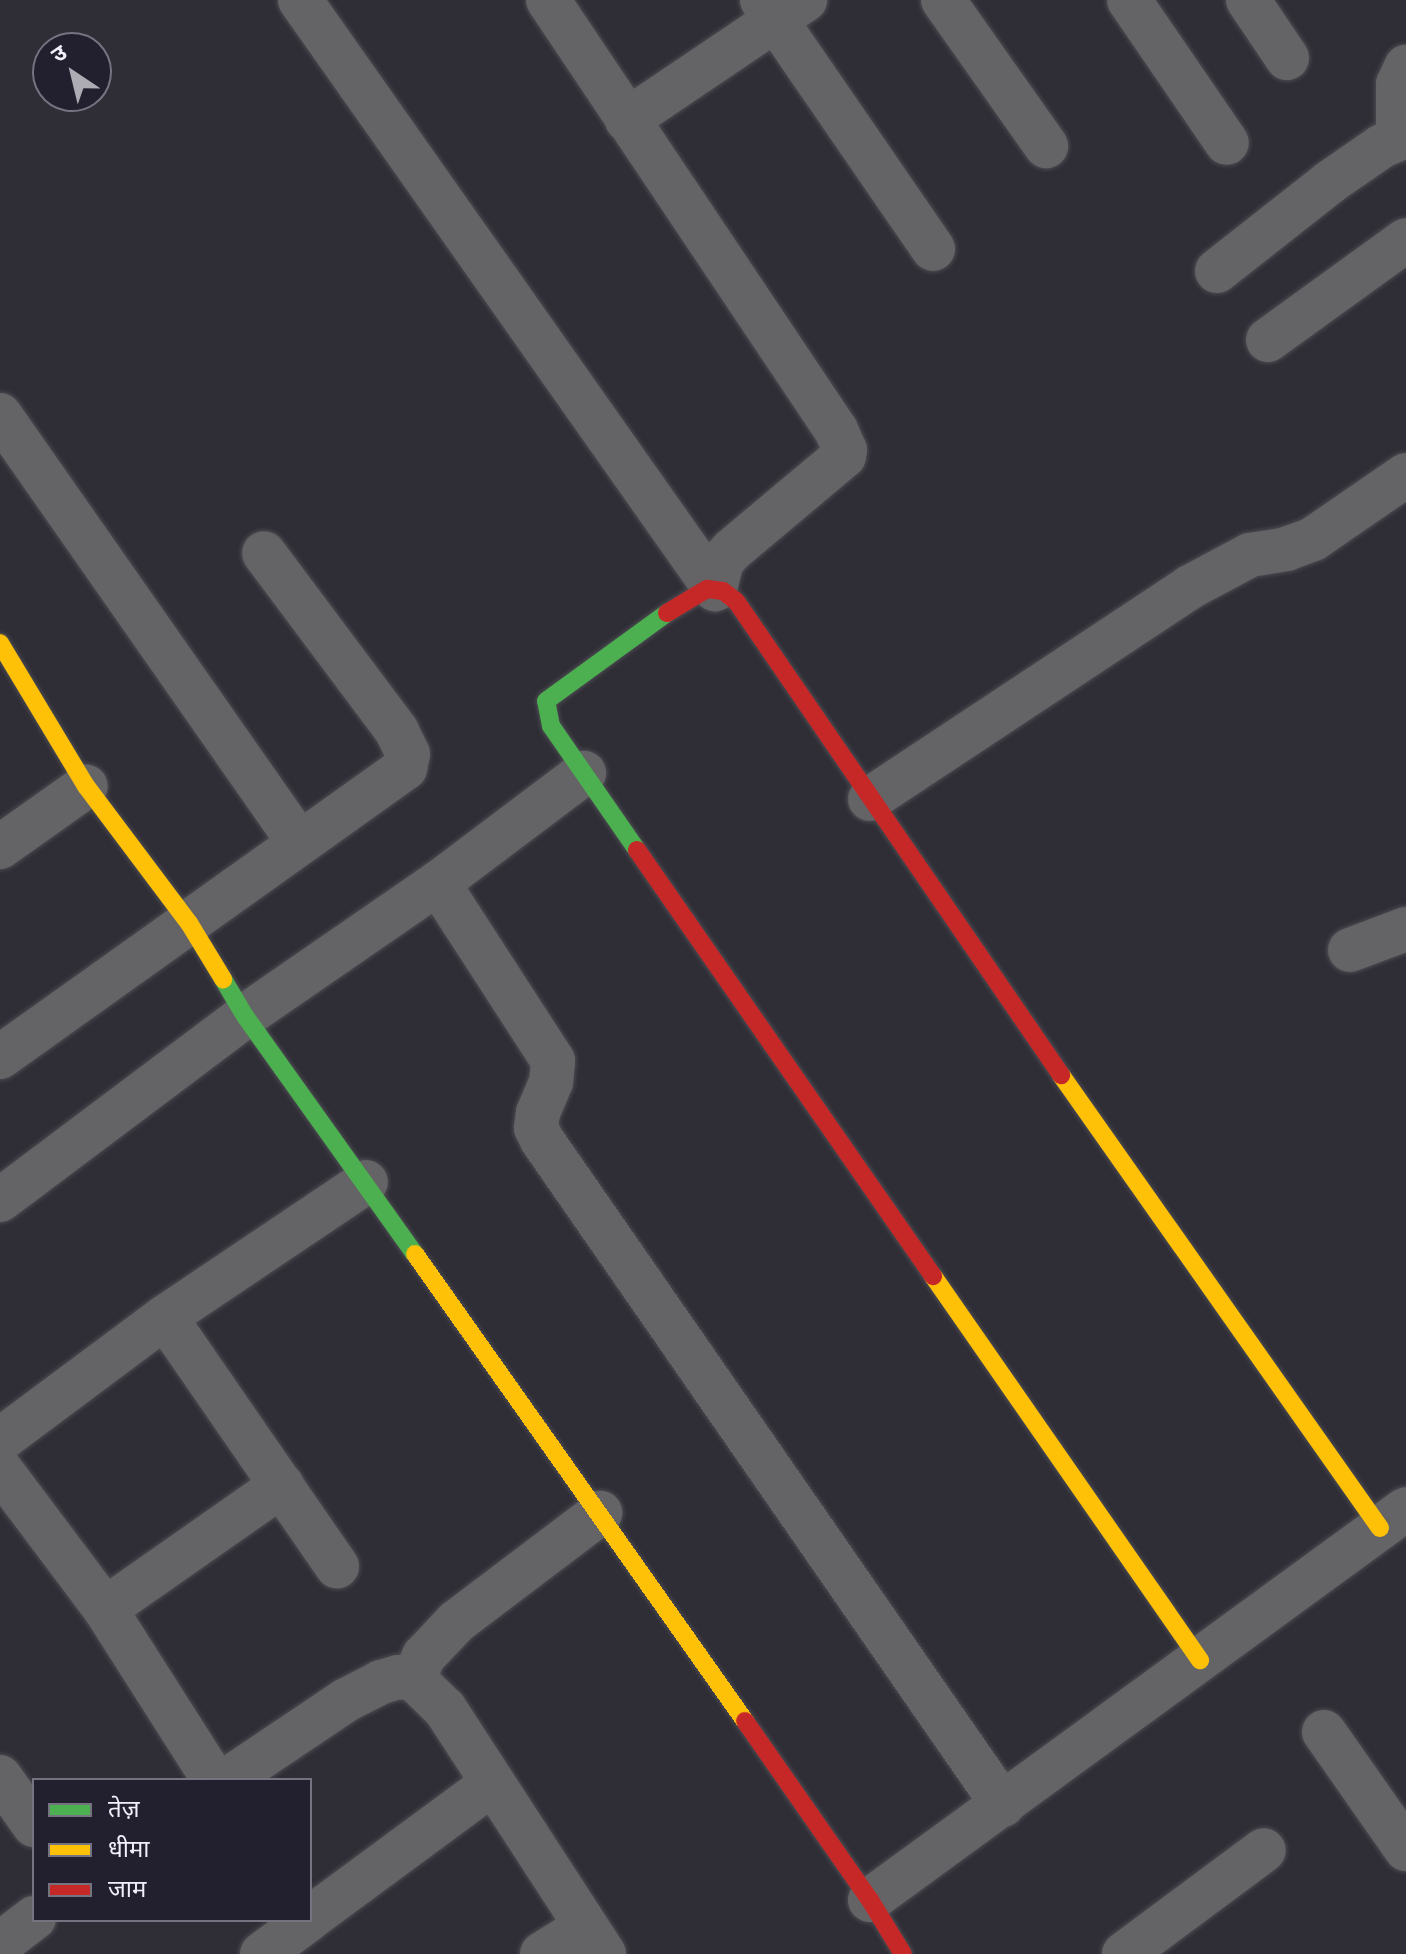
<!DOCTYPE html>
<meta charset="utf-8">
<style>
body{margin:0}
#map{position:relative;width:1406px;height:1954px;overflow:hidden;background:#2f2e36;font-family:Montserrat,"Noto Sans Devanagari",sans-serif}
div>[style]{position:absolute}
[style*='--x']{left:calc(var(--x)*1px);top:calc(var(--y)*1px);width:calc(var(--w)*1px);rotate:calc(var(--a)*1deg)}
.roads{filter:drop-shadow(0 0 2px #4b4a51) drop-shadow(0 0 2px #4b4a51)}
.street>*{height:44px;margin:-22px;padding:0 22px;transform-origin:22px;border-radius:22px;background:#646466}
.fast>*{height:18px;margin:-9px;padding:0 9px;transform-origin:9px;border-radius:9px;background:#4caf50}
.slow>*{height:18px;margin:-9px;padding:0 9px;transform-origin:9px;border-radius:9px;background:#ffc107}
.jam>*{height:18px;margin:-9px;padding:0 9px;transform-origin:9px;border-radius:9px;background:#c62828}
span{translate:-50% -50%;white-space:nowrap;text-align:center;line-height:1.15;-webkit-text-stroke:8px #22202f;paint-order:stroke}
.legend{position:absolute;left:32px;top:1778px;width:280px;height:144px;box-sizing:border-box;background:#22202f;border:2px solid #757380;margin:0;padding:10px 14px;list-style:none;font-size:24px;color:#f1f0fa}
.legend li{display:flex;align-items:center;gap:16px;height:40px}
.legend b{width:40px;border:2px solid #757380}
.north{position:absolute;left:32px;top:32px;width:80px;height:80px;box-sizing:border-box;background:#22202f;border:2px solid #757380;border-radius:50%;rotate:325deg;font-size:22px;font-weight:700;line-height:32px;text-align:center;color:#f1f0fa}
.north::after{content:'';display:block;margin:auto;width:28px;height:36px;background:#adacb5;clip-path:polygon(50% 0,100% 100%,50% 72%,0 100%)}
</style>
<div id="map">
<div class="roads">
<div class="street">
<div style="--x:300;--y:0;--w:721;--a:54.83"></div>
<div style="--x:548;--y:0;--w:518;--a:56.19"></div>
<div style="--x:836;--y:430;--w:22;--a:66"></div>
<div style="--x:845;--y:450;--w:6;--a:99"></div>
<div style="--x:844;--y:456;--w:146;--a:140"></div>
<div style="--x:732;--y:550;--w:15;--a:132"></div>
<div style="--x:722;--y:561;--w:29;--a:104"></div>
<div style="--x:762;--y:0;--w:302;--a:55.5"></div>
<div style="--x:943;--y:0;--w:179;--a:54.8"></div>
<div style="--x:1129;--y:0;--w:173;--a:55.6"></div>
<div style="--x:1248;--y:0;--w:70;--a:56.1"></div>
<div style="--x:627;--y:120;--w:215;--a:-34"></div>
<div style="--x:1398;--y:137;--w:53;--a:-90"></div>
<div style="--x:1398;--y:84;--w:19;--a:-65"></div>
<div style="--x:1217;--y:271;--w:144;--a:-38.2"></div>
<div style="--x:1330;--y:182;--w:63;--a:-34.7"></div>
<div style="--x:1382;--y:146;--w:26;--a:-23"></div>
<div style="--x:1268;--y:340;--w:170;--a:-35.9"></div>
<div style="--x:0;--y:415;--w:520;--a:55.03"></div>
<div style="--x:870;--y:799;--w:384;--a:-33.5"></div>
<div style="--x:1190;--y:587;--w:68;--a:-28.1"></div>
<div style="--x:1250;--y:555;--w:36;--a:-9"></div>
<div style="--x:1286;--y:549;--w:29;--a:-20"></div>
<div style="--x:1313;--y:539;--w:113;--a:-34.5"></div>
<div style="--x:0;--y:847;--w:105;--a:-35.3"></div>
<div style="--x:438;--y:883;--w:212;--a:57.1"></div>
<div style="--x:553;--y:1061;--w:21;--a:95"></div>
<div style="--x:551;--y:1082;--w:34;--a:113"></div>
<div style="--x:538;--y:1113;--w:15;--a:98"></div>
<div style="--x:536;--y:1128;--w:13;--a:63"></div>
<div style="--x:542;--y:1140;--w:809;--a:55.27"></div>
<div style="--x:1350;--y:950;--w:60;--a:-20.6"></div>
<div style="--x:0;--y:1057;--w:498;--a:-35.5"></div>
<div style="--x:405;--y:768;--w:14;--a:-78"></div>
<div style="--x:408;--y:754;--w:25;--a:-116"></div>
<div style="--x:397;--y:731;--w:222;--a:-126.8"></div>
<div style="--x:0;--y:1200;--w:306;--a:-36.9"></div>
<div style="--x:245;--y:1016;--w:234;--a:-34.6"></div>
<div style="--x:438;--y:883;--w:183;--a:-37"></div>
<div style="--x:165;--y:1317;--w:303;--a:55.4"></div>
<div style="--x:0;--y:1440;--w:206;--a:-36.7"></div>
<div style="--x:165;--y:1317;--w:242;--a:-33.9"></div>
<div style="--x:0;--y:1469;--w:175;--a:53.1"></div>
<div style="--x:105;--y:1609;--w:203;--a:57.5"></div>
<div style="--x:105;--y:1609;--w:216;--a:-35"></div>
<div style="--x:414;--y:1679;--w:25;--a:-67"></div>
<div style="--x:424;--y:1656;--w:47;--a:-46.7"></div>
<div style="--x:456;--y:1622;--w:181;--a:-37.1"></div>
<div style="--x:1324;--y:1732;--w:143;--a:55"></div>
<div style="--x:0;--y:1777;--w:59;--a:54.7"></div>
<div style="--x:227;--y:1780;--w:143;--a:-33.9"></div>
<div style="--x:346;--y:1700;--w:39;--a:-27"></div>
<div style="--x:381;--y:1682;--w:18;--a:-16"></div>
<div style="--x:398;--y:1677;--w:16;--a:7"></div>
<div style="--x:414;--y:1679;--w:43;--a:44.1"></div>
<div style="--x:445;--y:1709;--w:292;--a:57"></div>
<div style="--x:870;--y:1900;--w:663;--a:-36.11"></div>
<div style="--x:310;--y:1918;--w:227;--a:-36.4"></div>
<div style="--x:0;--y:1944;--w:43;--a:-37.4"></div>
<div style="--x:262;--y:1954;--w:57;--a:-36.5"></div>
<div style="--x:542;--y:1954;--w:51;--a:-32.1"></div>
<div style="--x:1124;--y:1954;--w:174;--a:-36.6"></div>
</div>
<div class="fast">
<div style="--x:637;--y:850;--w:151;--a:-124.7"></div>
<div style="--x:551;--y:726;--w:25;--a:-101"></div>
<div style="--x:546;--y:701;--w:150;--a:-36"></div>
<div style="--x:223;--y:979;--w:43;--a:59.3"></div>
<div style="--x:245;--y:1016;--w:292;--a:54.5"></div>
</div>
<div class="slow">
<div style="--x:0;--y:643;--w:167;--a:59"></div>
<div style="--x:86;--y:786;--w:171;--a:53.1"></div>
<div style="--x:189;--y:923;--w:66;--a:58.7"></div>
<div style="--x:1061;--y:1075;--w:554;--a:54.85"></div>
<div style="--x:415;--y:1254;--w:572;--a:54.75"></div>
<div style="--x:933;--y:1276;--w:468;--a:55.2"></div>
</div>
<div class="jam">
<div style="--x:667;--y:613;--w:47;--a:-31"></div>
<div style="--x:707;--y:589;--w:16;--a:7"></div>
<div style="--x:723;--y:591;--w:16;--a:38"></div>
<div style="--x:736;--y:601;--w:575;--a:55.56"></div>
<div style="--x:637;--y:850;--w:519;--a:55.21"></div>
<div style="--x:745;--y:1721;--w:218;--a:55.1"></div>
<div style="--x:870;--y:1900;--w:63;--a:58.6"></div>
</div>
</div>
<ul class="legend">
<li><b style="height:10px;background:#4caf50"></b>तेज़</li>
<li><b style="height:10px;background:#ffc107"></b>धीमा</li>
<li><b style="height:10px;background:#c62828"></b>जाम</li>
</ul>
<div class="north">उ</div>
</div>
